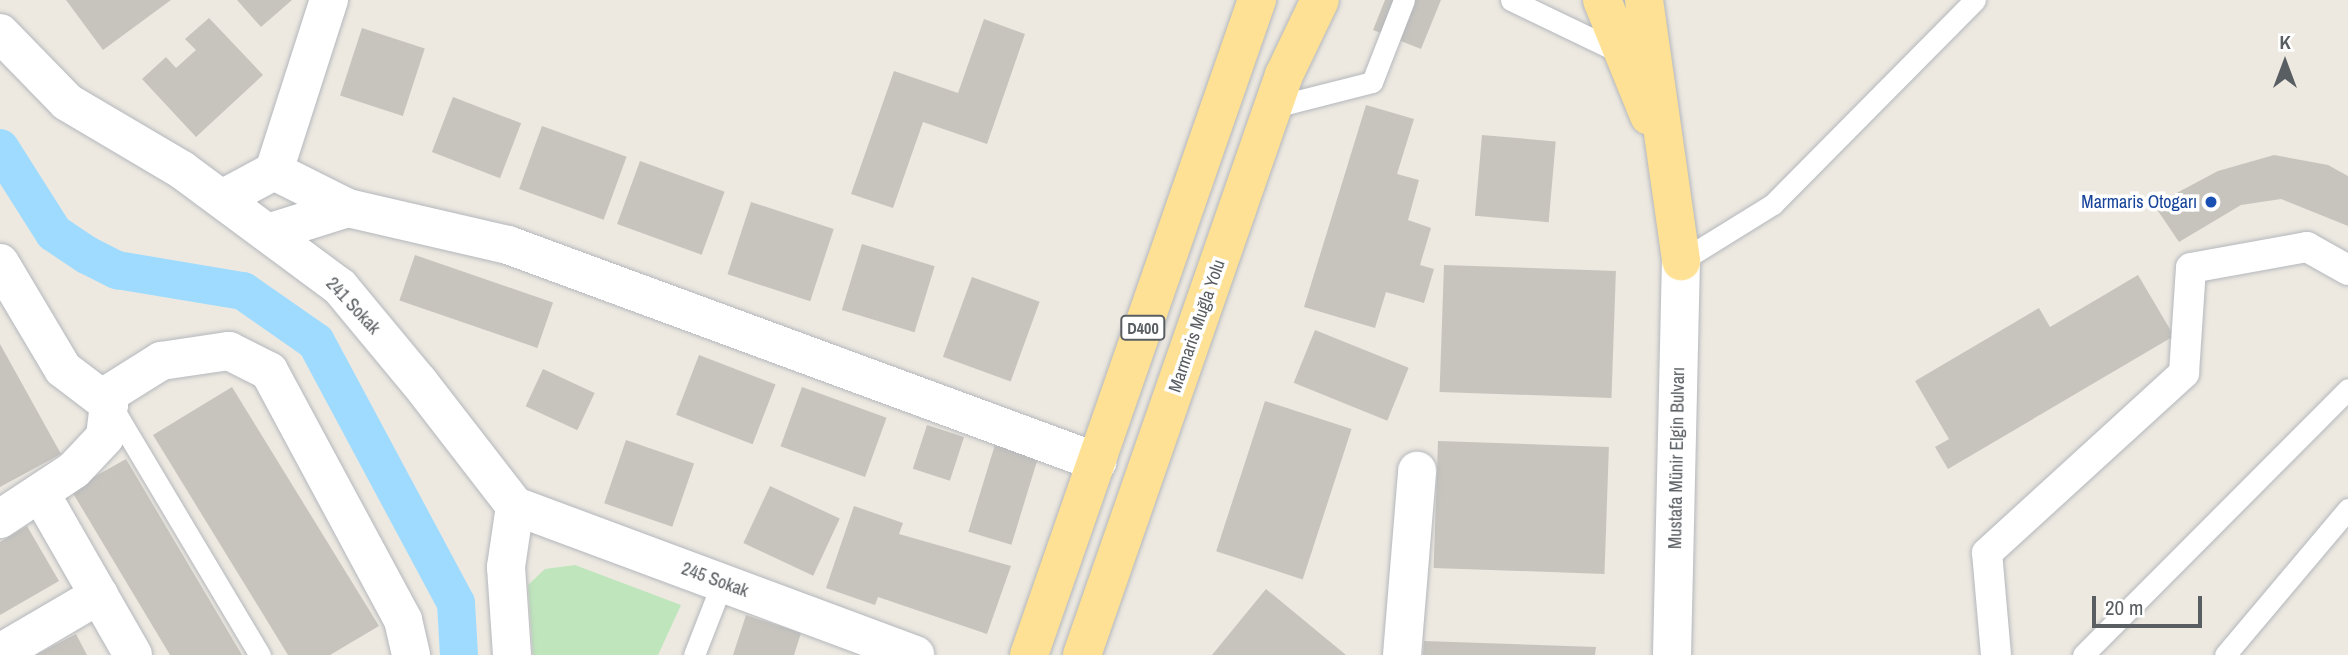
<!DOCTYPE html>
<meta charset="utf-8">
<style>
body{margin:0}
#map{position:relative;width:2348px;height:655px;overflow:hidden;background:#ede9e1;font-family:"Archivo Narrow",sans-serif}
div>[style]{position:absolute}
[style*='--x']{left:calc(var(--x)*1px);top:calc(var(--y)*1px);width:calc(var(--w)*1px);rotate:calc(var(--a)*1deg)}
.green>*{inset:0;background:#bfe5bc}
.canal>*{height:38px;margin:-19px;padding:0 19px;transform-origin:19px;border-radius:19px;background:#9edbff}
.building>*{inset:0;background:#c7c4be;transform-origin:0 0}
.roads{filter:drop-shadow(0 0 2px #b4b7bc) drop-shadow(0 0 2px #b4b7bc)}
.service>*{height:21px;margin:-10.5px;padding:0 10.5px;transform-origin:10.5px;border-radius:10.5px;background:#fff}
.pedestrian>*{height:30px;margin:-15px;padding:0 15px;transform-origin:15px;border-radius:15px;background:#fff}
.minor>*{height:38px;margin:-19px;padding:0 19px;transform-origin:19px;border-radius:19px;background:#fff}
.tertiary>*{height:38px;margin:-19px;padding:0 19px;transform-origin:19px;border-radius:19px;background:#fff}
.trunk>*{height:38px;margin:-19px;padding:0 19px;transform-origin:19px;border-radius:19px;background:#fee195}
.dots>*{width:19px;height:19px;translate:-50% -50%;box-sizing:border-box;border:4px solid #fff;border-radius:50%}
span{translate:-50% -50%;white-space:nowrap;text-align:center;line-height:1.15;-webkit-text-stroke:7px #fff;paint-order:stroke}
.shield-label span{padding:2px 5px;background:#fff;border:2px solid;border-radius:5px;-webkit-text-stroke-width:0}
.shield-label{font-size:16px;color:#595e62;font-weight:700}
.transit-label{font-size:18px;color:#164399}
.right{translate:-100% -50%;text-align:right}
.street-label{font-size:18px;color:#595e62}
.north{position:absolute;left:2250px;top:28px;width:70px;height:70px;-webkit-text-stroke:5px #fff;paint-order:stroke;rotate:0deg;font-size:19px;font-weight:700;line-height:28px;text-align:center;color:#595e62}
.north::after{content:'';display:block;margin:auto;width:24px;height:32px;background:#595e62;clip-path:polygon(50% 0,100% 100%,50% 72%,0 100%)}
.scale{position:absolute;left:2092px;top:596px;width:110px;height:32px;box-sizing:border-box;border:4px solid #595e62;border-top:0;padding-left:9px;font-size:21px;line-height:24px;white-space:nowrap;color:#595e62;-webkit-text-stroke:5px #fff;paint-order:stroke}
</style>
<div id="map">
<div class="green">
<div style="clip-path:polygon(575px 565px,681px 605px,658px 655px,533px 655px,528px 585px,545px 569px)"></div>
</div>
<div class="canal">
<div style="--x:0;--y:148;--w:101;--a:57.6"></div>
<div style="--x:54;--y:233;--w:40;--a:34"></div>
<div style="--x:87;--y:255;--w:34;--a:27"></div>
<div style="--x:117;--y:270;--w:128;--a:9.5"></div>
<div style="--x:243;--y:291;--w:89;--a:34.9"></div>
<div style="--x:316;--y:342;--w:296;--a:61.8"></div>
<div style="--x:456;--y:603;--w:52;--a:86.7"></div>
</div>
<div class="building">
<div style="clip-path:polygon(66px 0,171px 0,103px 50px)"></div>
<div style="clip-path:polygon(237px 0,292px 0,261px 27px)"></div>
<div style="clip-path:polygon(1385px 0,1441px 0,1421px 49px,1373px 30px)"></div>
<div style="clip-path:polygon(209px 18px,263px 75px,196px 137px,142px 79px,166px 57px,176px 68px,196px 50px,185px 39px)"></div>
<div style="clip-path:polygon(984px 19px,1025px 34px,987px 144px,923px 122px,893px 208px,851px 194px,894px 71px,958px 93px)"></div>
<div style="left:362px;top:28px;width:66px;height:71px;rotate:18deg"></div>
<div style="left:453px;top:97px;width:73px;height:59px;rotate:21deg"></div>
<div style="clip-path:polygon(1366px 105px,1414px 119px,1397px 174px,1419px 180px,1408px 220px,1431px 228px,1420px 265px,1434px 269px,1424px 303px,1386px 292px,1375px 328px,1304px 307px)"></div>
<div style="left:542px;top:126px;width:90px;height:67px;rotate:20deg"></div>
<div style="left:1482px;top:135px;width:74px;height:81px;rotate:5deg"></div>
<div style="clip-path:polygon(2274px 155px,2328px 165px,2348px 176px,2348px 226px,2281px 199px,2241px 205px,2179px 242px,2154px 205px,2218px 171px)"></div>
<div style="left:640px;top:161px;width:90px;height:67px;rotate:20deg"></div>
<div style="left:751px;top:202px;width:87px;height:76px;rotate:18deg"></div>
<div style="left:862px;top:244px;width:76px;height:69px;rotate:17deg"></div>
<div style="left:415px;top:255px;width:146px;height:48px;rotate:19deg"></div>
<div style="left:1444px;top:265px;width:172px;height:127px;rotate:2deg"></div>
<div style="clip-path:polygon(2138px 275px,2174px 336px,1948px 469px,1935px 447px,1949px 439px,1915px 381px,2039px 308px,2050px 327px)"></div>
<div style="left:972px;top:277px;width:72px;height:85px;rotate:20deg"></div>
<div style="left:1315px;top:330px;width:101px;height:57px;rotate:22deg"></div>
<div style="clip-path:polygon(0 344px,61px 454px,0 487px)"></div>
<div style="left:699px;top:355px;width:82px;height:64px;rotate:21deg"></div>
<div style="left:543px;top:369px;width:57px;height:41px;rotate:25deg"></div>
<div style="clip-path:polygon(232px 387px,379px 626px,330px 655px,288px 655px,153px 435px)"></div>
<div style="left:802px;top:387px;width:90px;height:63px;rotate:20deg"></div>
<div style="left:1265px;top:401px;width:91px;height:158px;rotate:18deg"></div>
<div style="left:927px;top:425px;width:39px;height:46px;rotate:18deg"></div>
<div style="left:997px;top:438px;width:45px;height:98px;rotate:17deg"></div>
<div style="left:626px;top:440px;width:72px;height:67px;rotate:19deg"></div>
<div style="left:1438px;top:441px;width:171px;height:127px;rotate:2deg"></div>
<div style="clip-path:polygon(126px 459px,242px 655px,170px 655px,71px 490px)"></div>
<div style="left:770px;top:486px;width:77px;height:63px;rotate:25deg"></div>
<div style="clip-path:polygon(854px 506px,903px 523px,899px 534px,1011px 566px,987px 634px,878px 597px,875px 605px,826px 588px)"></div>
<div style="clip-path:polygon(27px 526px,59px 581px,0 615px,0 542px)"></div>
<div style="clip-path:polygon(1266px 589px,1346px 655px,1212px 655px)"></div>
<div style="clip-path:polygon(746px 615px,801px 633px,794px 655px,733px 655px)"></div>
<div style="clip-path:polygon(76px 634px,87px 655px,36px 655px)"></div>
<div style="clip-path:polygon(1424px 641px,1596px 647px,1595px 655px,1423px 655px)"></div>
</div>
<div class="roads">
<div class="service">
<div style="--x:1511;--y:0;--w:124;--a:25.7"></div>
<div style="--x:1274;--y:107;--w:101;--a:-14.3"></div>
<div style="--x:1372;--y:82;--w:88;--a:-68.7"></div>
<div style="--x:1681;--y:261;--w:108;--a:-31.8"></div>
<div style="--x:1773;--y:204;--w:287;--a:-45.3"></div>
<div style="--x:112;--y:407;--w:289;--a:59.2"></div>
<div style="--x:694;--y:655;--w:77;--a:-68.7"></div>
<div style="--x:2083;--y:655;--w:375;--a:-45.1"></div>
<div style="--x:2225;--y:655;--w:191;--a:-49.9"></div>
</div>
<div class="pedestrian">
<div style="--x:1996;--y:655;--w:102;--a:-95"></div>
<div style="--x:1987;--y:553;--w:267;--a:-42.4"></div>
<div style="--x:2184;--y:373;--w:105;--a:-86.2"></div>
<div style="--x:2191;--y:268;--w:118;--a:-10.3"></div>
<div style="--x:2307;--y:247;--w:47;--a:29.3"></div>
</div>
<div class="minor">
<div style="--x:0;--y:33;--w:96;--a:45.8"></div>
<div style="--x:67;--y:102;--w:134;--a:30.6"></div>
<div style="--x:182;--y:170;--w:197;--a:36.5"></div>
<div style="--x:340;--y:287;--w:124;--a:50.3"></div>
<div style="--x:419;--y:382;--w:157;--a:52.3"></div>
<div style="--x:515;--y:506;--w:62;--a:98.4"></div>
<div style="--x:506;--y:567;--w:88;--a:86.1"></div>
<div style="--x:274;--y:171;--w:83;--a:26.6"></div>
<div style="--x:222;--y:199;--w:59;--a:-28.3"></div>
<div style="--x:274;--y:171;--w:180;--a:-72.2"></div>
<div style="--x:268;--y:233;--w:84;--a:-17.4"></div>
<div style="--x:348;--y:208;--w:164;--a:13"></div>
<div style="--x:508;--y:245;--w:628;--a:20.22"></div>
<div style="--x:0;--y:263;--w:123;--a:59.3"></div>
<div style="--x:63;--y:369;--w:58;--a:37.3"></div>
<div style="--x:109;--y:404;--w:33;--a:97"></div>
<div style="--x:105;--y:437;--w:45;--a:133.2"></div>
<div style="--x:74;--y:470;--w:89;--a:146.5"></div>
<div style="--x:102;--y:398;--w:70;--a:-32.1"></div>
<div style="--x:161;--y:361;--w:69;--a:-8.4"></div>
<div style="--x:229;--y:351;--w:45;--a:26.6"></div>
<div style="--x:269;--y:371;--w:283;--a:61.7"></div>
<div style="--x:403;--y:620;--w:36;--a:77"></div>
<div style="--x:42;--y:496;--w:183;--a:60.2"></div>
<div style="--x:515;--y:506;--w:427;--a:20.4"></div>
<div style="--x:0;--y:653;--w:115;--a:-30.4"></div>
<div style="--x:1402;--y:655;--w:185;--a:-85.3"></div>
</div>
<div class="tertiary">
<div style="--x:1672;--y:655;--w:394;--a:-88.7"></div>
</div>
<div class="trunk">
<div style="--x:1602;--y:0;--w:125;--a:67.9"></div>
<div style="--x:1644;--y:0;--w:264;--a:81.9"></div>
<div style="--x:1029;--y:655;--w:694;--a:-70.81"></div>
<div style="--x:1082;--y:655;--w:614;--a:-70.8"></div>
<div style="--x:1284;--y:75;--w:83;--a:-64.4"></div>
</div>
</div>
<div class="dots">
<div style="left:2211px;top:202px;background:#1a4fb4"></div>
</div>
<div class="shield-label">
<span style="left:1143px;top:328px">D400</span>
</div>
<div class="transit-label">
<span class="right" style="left:2197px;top:202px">Marmaris Otogarı</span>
</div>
<div class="street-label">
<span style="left:353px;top:306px;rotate:47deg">241 Sokak</span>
<span style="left:1197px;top:326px;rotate:-71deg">Marmaris Muğla Yolu</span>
<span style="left:1677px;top:458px;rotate:-89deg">Mustafa Münir Elgin Bulvarı</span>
<span style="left:715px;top:580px;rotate:20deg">245 Sokak</span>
</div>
<div class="north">K</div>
<div class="scale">20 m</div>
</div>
